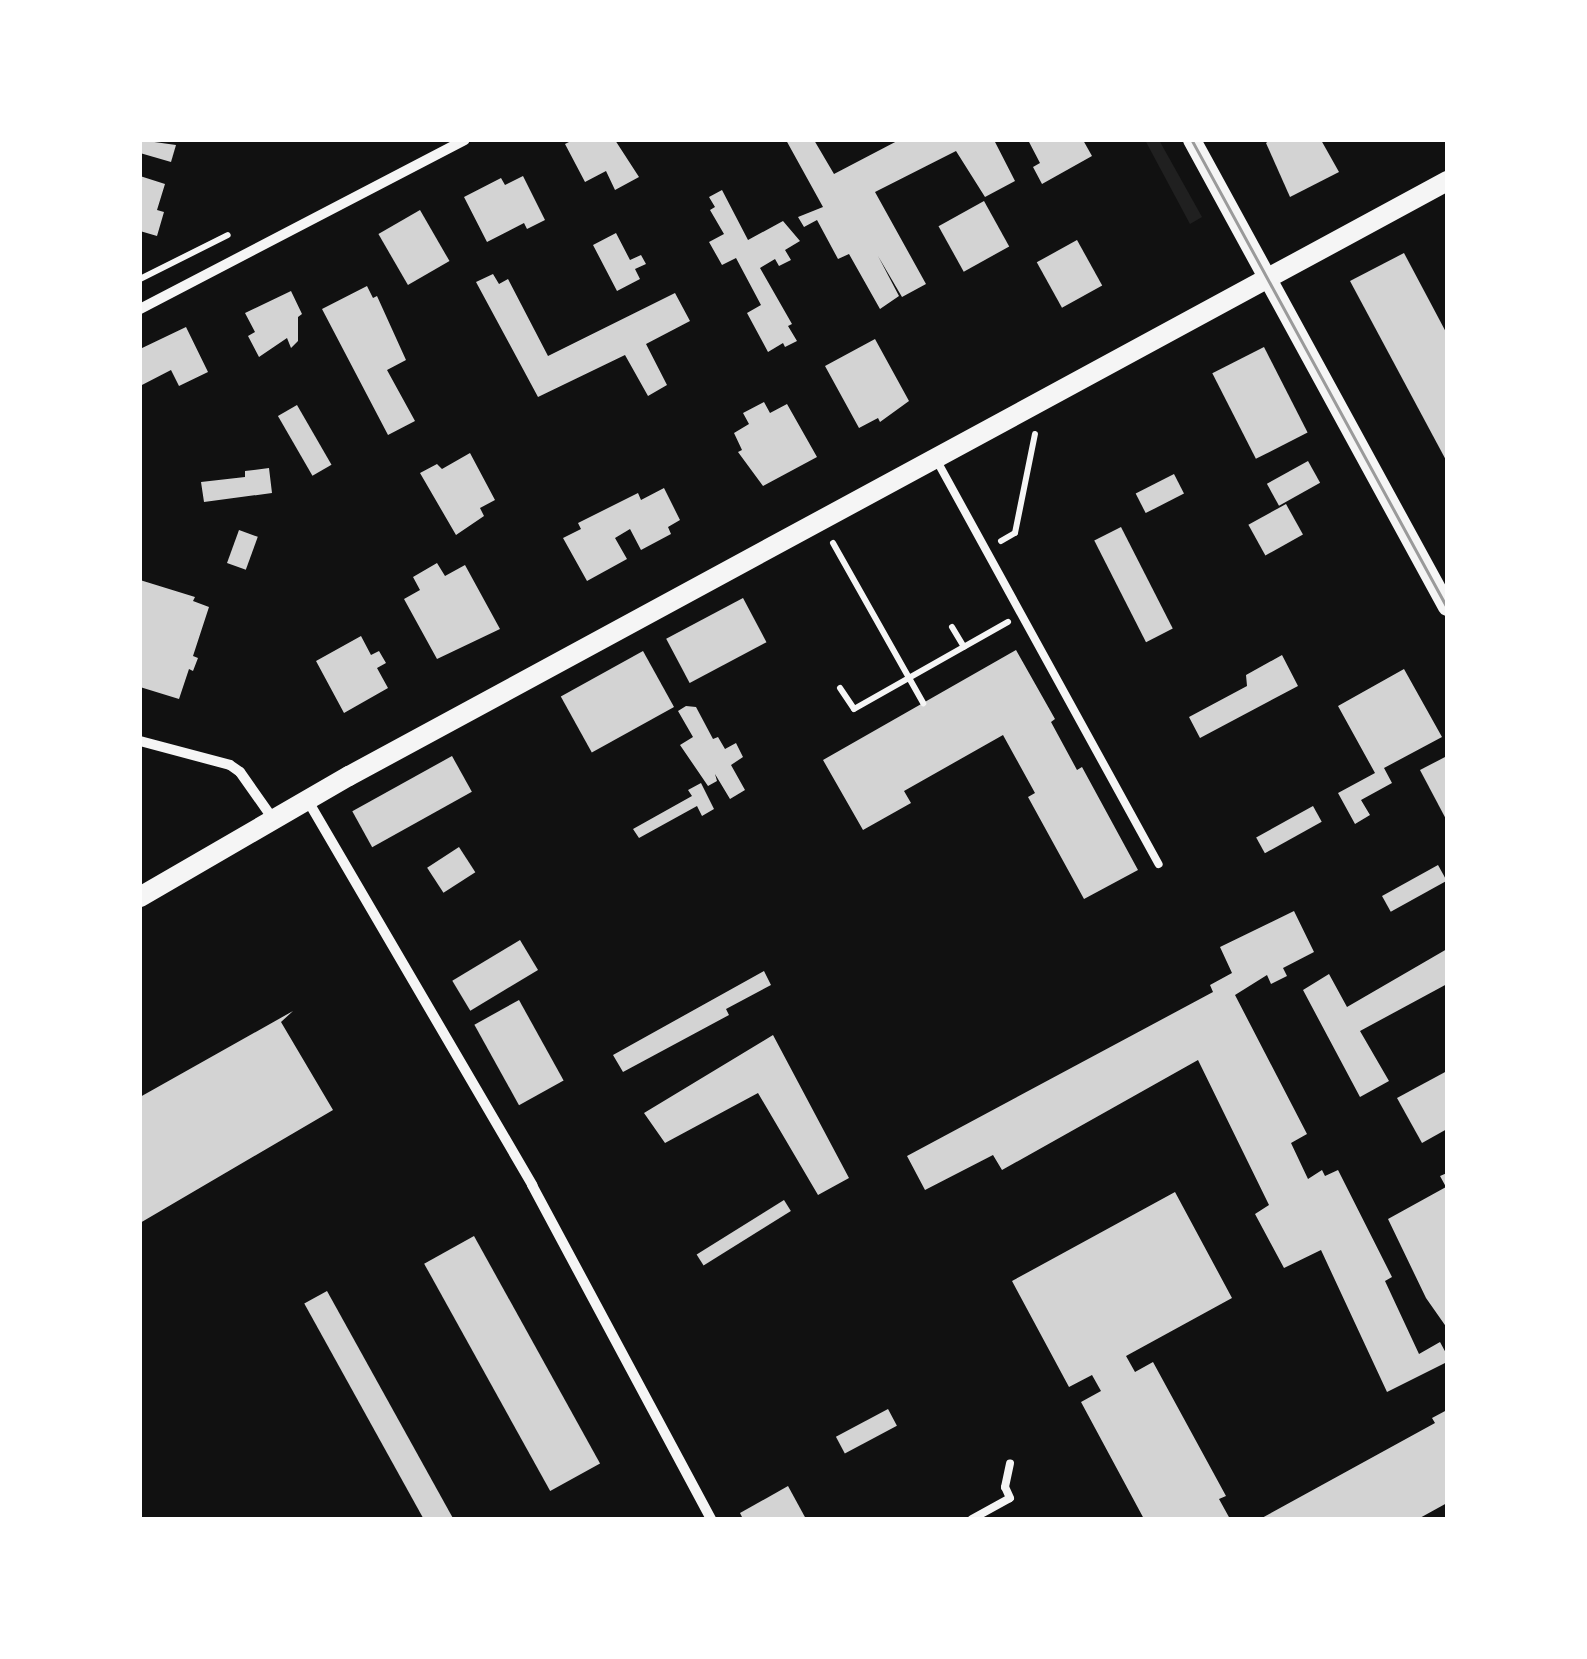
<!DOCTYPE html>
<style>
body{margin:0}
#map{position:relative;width:1587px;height:1659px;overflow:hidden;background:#111;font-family:"Fira Sans",sans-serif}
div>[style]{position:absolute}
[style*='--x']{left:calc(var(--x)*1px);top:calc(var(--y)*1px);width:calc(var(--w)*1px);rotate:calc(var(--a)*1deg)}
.green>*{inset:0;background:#202020}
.building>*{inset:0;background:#d3d3d3;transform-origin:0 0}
.path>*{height:6px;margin:-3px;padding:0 3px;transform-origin:3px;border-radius:3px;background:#f5f5f5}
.service>*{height:8px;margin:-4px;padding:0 4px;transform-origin:4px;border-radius:4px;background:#f5f5f5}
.minor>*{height:10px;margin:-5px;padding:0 5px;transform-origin:5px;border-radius:5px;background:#f5f5f5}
.tertiary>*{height:18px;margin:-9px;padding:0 9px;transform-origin:9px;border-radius:9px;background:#f5f5f5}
.secondary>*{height:20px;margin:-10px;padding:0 10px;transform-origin:10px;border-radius:10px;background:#f5f5f5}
.tram>*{height:2.5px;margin:-1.25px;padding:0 1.25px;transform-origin:1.25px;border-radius:1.25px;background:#9a9a9a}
span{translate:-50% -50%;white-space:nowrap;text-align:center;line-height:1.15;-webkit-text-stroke:10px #fff;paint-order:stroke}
.frame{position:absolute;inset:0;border:142px solid #fff;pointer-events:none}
</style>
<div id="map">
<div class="green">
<div style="clip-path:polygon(1145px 140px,1159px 140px,1202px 217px,1190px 224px)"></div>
</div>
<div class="building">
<div style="clip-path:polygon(140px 140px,176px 145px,171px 162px,140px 153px)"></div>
<div style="clip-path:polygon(573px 140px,615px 140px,639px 177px,615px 190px,606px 171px,585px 182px,565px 144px)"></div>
<div style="clip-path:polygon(786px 140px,814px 140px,834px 174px,899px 140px,994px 140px,1015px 181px,985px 197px,956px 151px,875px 192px,926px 284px,902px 297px,878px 256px,899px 296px,880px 309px,849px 254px,838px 259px,817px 220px,804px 227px,798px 217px,823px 207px)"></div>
<div style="clip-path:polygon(1028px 140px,1083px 140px,1092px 156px,1042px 184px,1033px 167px,1040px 163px)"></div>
<div style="clip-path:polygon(1270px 140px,1321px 140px,1339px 172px,1290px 197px,1266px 143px)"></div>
<div style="clip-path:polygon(140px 176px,165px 184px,157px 210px,164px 212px,157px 236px,140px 231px)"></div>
<div style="clip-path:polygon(523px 176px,545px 220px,527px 229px,524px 223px,487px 242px,464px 197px,501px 178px,505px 185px)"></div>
<div style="clip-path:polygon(722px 190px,748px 240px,783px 221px,800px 241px,785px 250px,791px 260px,779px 266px,775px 259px,760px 268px,792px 324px,788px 326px,797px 341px,785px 347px,783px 343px,768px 352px,747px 313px,761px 305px,736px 258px,722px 265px,709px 242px,724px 234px,710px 210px,715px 207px,709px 197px)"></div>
<div style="left:984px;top:201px;width:52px;height:52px;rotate:61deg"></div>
<div style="left:420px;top:210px;width:59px;height:48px;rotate:60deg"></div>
<div style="clip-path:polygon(616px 233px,630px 260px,641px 255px,646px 264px,635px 269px,640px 279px,617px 291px,593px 245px)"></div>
<div style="left:1077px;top:240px;width:52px;height:46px;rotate:61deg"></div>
<div style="clip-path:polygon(1404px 253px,1447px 334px,1447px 462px,1350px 281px)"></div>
<div style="clip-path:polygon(493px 274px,499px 284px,508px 279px,548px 356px,675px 293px,690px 321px,646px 344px,667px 385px,648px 396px,625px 355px,538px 397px,476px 282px)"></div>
<div style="clip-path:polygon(367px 286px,373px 298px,377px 296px,406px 360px,387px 370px,415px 421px,388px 435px,322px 309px)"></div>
<div style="clip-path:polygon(291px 291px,302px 314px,298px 317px,298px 341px,291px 348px,287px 338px,259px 357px,248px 336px,255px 332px,245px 313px)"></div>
<div style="clip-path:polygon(186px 327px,208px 372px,179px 386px,171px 370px,140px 386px,140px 349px)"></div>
<div style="clip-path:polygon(875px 339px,909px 401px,880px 422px,878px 418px,859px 428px,825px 366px)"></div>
<div style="left:1264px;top:347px;width:96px;height:58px;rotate:63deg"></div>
<div style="clip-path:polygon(764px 402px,770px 413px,787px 404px,817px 457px,763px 486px,738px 452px,742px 450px,734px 433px,749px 424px,743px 413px)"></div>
<div style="left:297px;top:405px;width:69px;height:22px;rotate:60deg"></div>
<div style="clip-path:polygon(470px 453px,495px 500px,480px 508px,484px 516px,456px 535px,420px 473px,437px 464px,442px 469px)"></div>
<div style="left:1308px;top:461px;width:25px;height:47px;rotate:61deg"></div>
<div style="clip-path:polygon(269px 468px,272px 493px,204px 502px,201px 482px,245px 477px,245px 471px)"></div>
<div style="left:1174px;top:474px;width:22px;height:43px;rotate:63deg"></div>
<div style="clip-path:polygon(664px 488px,680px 520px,668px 527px,671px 534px,641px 550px,630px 529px,615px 538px,627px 559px,587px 581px,563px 538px,581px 529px,578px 523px,638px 493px,641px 500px)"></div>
<div style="left:1286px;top:504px;width:35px;height:43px;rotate:61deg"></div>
<div style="left:1121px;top:527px;width:114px;height:30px;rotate:63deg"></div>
<div style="left:239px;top:530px;width:20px;height:35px;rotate:20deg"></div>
<div style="clip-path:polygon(437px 563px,445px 576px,465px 565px,500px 629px,437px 659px,404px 599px,420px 590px,413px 577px)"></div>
<div style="clip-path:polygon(140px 580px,195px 597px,193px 601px,209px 607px,193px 656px,198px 658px,193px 671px,189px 669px,179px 699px,140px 687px)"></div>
<div style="left:743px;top:598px;width:50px;height:87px;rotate:62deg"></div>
<div style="clip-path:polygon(361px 636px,371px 655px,379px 651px,386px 663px,377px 668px,388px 688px,344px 713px,316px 661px)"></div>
<div style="clip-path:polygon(1016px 650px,1055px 719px,1051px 722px,1077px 770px,1082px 767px,1138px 870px,1084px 899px,1028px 797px,1035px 793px,1003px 735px,904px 791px,911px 803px,863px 830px,823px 760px)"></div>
<div style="left:643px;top:651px;width:64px;height:94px;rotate:61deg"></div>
<div style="clip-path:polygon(1282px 655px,1298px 686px,1200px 738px,1189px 717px,1247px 686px,1246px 675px)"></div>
<div style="clip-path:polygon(1404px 669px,1442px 737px,1384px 768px,1392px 783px,1361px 800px,1370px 815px,1355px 824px,1338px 793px,1375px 773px,1338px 706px)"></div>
<div style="clip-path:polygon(686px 706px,696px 707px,713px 739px,718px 737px,725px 749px,736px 743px,743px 757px,731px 765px,745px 790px,730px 799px,715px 774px,717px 781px,708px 786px,680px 745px,693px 737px,678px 711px)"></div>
<div style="left:452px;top:756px;width:41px;height:114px;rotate:61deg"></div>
<div style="clip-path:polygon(1447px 756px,1447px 821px,1420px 770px)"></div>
<div style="clip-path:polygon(701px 783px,714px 809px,702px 816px,697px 806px,639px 838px,633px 829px,692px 796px,688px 790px)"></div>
<div style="left:1313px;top:806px;width:18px;height:65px;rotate:61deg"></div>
<div style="left:459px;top:847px;width:30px;height:38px;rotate:57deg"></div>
<div style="left:1438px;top:865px;width:18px;height:64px;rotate:61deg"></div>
<div style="clip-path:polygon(1294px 911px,1314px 952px,1283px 968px,1287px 976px,1271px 984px,1267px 975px,1235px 995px,1307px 1134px,1291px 1143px,1308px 1179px,1322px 1170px,1325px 1176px,1338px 1170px,1392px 1277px,1385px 1281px,1419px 1354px,1440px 1342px,1447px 1355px,1447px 1362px,1387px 1392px,1321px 1250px,1284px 1268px,1255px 1214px,1269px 1205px,1198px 1060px,1002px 1170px,993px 1155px,925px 1190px,907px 1156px,1213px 992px,1210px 985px,1232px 973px,1220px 947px)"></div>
<div style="left:520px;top:940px;width:35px;height:79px;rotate:59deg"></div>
<div style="clip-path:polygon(1447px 949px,1447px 984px,1360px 1031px,1389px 1081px,1360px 1097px,1303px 990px,1329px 974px,1347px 1007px)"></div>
<div style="clip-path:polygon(764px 971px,771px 985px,726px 1009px,729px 1015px,623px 1072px,613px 1055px)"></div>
<div style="left:519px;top:1000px;width:92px;height:51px;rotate:61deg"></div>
<div style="clip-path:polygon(293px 1011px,281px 1022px,333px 1110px,140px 1223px,140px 1097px)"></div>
<div style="clip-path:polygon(773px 1035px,849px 1178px,818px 1195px,758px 1093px,665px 1143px,644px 1113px)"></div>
<div style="clip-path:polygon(1447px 1071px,1447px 1129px,1422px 1143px,1397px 1098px)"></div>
<div style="clip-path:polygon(1447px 1173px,1447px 1328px,1426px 1298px,1388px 1219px,1446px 1187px,1440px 1176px)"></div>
<div style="clip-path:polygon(1175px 1192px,1232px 1298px,1126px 1356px,1135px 1372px,1153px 1362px,1226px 1496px,1219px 1499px,1230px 1519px,1144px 1519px,1081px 1402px,1101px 1391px,1092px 1375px,1069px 1387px,1012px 1281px)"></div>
<div style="left:784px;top:1200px;width:13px;height:103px;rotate:58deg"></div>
<div style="left:474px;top:1236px;width:260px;height:57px;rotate:61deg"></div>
<div style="left:327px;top:1291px;width:261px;height:26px;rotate:61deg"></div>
<div style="left:888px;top:1409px;width:19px;height:59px;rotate:62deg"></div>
<div style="clip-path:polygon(1447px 1410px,1447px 1503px,1418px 1519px,1260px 1519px,1435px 1423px,1432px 1418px)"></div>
<div style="clip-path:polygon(788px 1486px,806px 1519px,743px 1519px,740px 1513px)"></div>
</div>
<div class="path">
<div style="--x:140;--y:279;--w:98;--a:-26.6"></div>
<div style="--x:1001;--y:541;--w:16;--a:-30"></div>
<div style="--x:1015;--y:533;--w:101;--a:-78.6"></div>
<div style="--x:833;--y:543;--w:184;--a:60.6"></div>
<div style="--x:952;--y:627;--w:23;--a:59"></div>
<div style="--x:840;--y:688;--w:25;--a:56"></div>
<div style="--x:854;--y:709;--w:177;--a:-29.5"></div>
</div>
<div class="service">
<div style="--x:937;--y:461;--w:460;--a:61.2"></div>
<div style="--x:972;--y:1519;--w:43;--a:-28.9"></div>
<div style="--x:1010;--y:1498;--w:12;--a:-114"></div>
<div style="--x:1005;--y:1487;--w:24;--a:-78"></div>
</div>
<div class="minor">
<div style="--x:140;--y:309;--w:366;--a:-27.5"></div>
<div style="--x:140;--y:741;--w:93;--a:14.9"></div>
<div style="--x:230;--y:765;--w:12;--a:35"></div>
<div style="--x:240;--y:772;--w:57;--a:54.9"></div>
<div style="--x:308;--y:801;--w:445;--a:59.7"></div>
<div style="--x:532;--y:1185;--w:379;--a:61.8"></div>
</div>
<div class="tertiary">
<div style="--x:1192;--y:140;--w:532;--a:61.36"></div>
</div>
<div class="secondary">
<div style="--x:140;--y:897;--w:241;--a:-30.1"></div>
<div style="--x:349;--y:776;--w:1249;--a:-28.45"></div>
</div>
<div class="tram">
<div style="--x:1192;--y:140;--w:532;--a:61.36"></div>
</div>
<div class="frame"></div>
</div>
